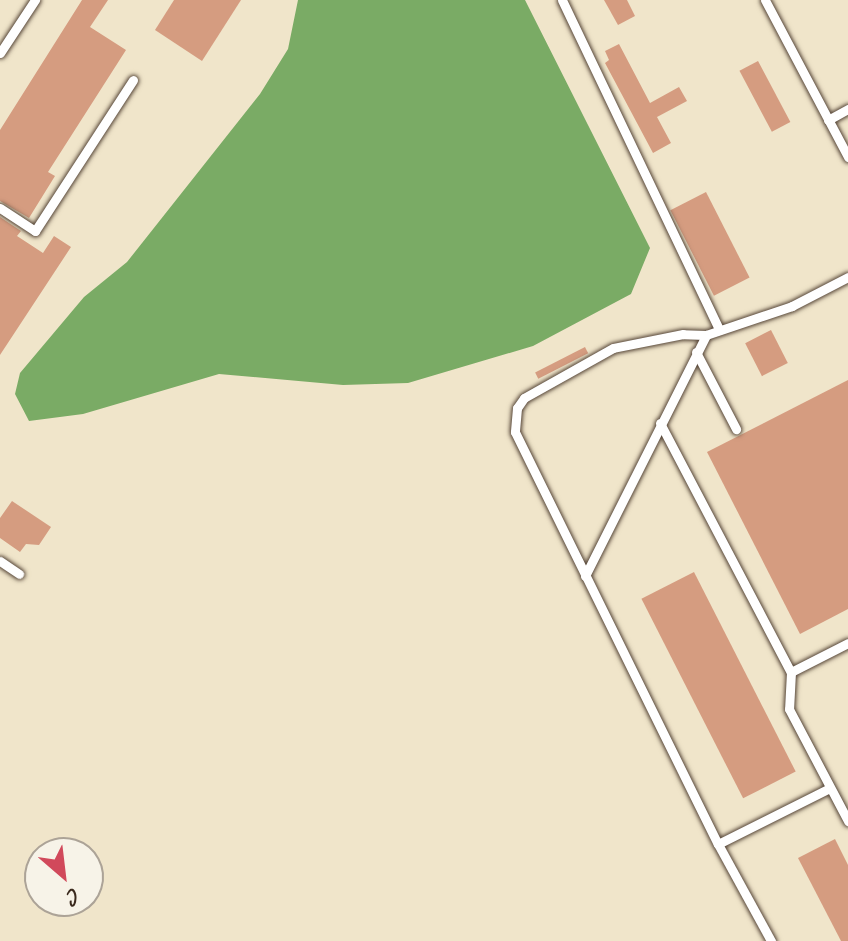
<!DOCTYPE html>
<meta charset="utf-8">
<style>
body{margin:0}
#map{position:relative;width:848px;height:941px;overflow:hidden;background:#f0e5ca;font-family:Caveat,sans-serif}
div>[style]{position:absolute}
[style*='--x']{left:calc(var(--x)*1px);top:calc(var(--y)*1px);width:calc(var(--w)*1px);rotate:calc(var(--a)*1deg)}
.forest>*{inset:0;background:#7aab65}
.building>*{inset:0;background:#d59c80;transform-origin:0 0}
.roads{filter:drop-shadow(0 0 2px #564638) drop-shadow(0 0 2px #564638)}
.service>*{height:9px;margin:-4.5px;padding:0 4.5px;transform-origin:4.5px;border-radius:4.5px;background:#fff}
span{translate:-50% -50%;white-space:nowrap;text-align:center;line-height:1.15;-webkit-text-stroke:6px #f7f3e8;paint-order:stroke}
.north{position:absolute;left:24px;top:837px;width:80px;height:80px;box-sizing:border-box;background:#f7f3e8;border:2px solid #aca397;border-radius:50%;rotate:152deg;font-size:22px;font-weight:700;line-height:32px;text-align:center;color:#3b2a1e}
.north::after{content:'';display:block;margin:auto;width:28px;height:36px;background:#d1495b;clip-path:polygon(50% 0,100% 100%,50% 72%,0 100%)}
</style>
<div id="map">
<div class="forest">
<div style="clip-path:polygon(298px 0,525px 0,650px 248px,631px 294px,533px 346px,408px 383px,343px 385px,219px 374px,83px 414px,29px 421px,15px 394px,20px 373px,84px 297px,127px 262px,260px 94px,288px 49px)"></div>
</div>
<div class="building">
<div style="clip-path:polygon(82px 0,108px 0,90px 27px,126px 50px,48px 172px,55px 176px,29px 218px,0 201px,0 130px)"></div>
<div style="clip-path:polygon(174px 0,241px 0,202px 61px,155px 30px)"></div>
<div style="clip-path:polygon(604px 0,627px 0,635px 16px,618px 25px)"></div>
<div style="clip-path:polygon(619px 44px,650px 103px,679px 87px,687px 101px,657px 117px,671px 143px,653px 153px,605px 63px,609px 60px,605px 51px)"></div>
<div style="left:758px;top:61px;width:69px;height:21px;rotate:62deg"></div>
<div style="left:706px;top:192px;width:96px;height:40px;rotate:63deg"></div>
<div style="clip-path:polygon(0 217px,21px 231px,17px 236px,43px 253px,54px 236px,71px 247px,0 355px)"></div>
<div style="left:771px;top:330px;width:37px;height:29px;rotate:63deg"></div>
<div style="left:585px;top:347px;width:7px;height:56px;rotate:63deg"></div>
<div style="clip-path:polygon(848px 380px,848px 609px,800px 634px,707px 452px)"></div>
<div style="clip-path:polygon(12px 501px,51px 527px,39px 545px,26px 544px,20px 552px,0 538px,0 518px)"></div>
<div style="left:694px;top:572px;width:224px;height:59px;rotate:63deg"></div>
<div style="clip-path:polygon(835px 839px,848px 865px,848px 941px,841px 941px,798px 858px)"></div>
</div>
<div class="roads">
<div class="service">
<div style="--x:562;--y:0;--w:362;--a:64.5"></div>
<div style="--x:765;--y:0;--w:178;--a:62.1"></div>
<div style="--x:0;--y:53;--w:64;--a:-56.6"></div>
<div style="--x:828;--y:120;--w:23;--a:-29"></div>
<div style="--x:0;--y:208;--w:42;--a:33.3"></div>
<div style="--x:35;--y:231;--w:180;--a:-57"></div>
<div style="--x:706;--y:335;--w:23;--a:-178"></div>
<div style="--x:683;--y:334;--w:71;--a:168.7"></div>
<div style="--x:613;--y:348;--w:102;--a:150.7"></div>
<div style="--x:524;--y:398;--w:12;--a:125"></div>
<div style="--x:517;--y:408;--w:24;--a:95"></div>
<div style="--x:515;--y:432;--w:459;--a:63.8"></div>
<div style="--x:718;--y:844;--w:111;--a:61.3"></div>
<div style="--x:696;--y:352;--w:87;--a:62.5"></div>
<div style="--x:660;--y:423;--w:281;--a:62.3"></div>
<div style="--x:791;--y:672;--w:37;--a:93"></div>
<div style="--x:789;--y:709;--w:127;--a:62.2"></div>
<div style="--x:0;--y:561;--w:23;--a:34"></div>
<div style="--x:585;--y:576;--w:270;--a:-63.3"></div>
<div style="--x:706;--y:335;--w:91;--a:-18.6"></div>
<div style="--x:792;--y:306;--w:63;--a:-27.4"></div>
<div style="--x:791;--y:672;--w:64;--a:-27"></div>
<div style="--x:718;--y:844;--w:125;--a:-26.6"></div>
</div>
</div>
<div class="north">С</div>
</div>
